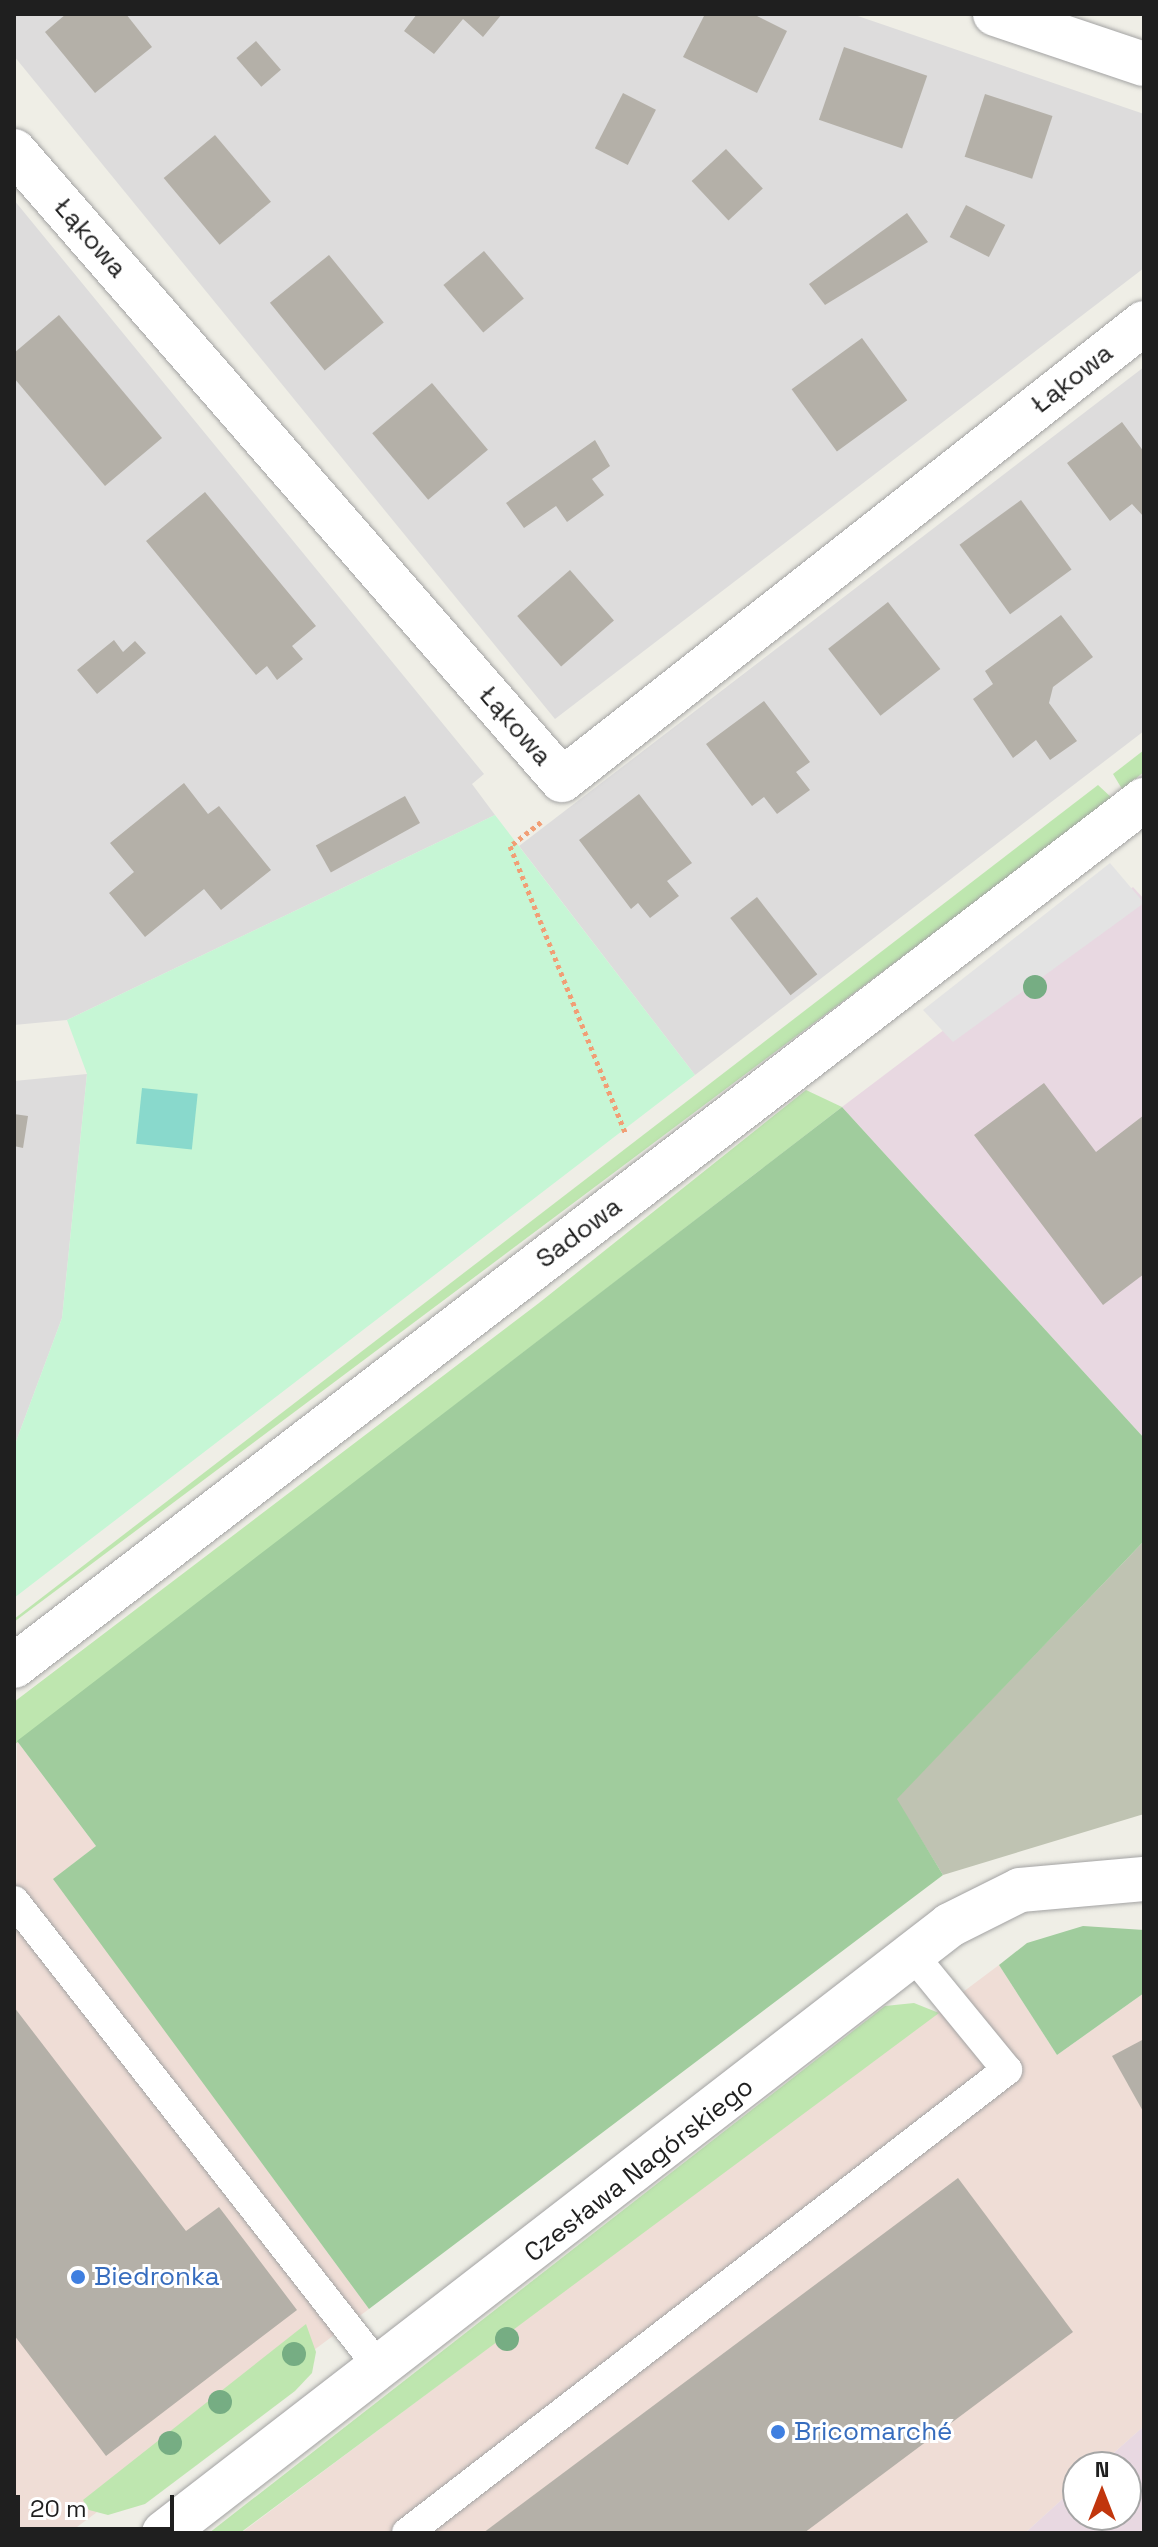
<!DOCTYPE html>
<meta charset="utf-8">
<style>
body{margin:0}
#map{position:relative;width:1158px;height:2547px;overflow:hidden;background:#efeee6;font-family:"Space Grotesk",sans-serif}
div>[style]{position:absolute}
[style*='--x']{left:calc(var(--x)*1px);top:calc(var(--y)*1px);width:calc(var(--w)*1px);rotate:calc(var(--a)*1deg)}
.residential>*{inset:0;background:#dddcdc}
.commercial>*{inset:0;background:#efddd6}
.industrial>*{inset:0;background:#e8d8e1}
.construction>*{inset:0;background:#bfc3b2}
.grass>*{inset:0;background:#bee6af}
.forest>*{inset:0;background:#a0cc9d}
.park>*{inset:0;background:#c6f6d5}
.pitch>*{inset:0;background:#89d9cc;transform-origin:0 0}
.parking>*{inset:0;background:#e3e3e3}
.building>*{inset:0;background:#b4b0a8;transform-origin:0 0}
.path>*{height:5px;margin-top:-2.5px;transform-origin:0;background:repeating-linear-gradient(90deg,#f19e75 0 4px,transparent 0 8px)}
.roads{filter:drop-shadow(0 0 2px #a3a3a3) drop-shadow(0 0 2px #a3a3a3)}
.lane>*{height:30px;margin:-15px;padding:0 15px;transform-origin:15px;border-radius:15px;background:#fff}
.street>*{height:44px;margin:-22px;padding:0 22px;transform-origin:22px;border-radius:22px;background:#fff}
.trees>*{width:24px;height:24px;margin:-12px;border-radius:50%;background:#76ad83}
.dots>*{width:22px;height:22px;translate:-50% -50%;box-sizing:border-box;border:4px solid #fff;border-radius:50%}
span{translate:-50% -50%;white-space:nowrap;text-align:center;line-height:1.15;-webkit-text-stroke:6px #fff;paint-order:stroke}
.street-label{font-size:26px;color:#1f1f1f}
.shop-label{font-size:26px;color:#366cbe}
.left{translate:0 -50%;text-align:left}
.frame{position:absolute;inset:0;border:16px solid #1f1f1f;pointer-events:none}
.north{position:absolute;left:1062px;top:2451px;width:80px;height:80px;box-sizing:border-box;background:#fff;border:2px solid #a5a5a5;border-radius:50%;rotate:0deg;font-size:22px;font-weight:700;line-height:32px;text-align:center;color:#1f1f1f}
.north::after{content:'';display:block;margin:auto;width:28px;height:36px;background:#c1360d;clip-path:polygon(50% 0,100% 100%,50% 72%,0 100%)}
.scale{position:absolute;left:16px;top:2495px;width:158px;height:36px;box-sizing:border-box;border:4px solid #1f1f1f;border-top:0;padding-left:10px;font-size:24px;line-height:28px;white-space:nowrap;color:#1f1f1f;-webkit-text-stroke:6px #fff;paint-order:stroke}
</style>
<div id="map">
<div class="residential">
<div style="clip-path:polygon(14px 14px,852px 14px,1144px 114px,1144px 268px,555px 719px,14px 56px)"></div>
<div style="clip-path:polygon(14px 200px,484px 774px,472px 784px,495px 815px,67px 1020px,14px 1025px)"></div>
<div style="clip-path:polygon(1144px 367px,1144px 731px,695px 1075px,519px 846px)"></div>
<div style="clip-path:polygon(87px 1074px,62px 1318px,14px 1447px,14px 1081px)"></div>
</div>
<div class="commercial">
<div style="clip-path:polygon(17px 1741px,96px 1846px,54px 1879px,369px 2309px,69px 2533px,14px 2533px)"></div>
<div style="clip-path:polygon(999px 1965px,1057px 2055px,1144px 1993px,1144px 2426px,1098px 2467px,1078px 2467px,1078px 2485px,1025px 2533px,241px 2533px)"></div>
</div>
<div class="industrial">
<div style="clip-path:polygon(1133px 887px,1144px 899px,1144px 1438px,842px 1107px)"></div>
<div style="clip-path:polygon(1144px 2426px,1144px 2533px,1025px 2533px,1078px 2485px,1078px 2515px,1126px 2515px,1126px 2467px,1098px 2467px)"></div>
</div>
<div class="construction">
<div style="clip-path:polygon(1144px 1541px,1144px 1814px,943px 1875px,896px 1799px)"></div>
</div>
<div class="grass">
<div style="clip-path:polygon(1144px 750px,1144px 772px,1122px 789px,1113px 774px)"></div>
<div style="clip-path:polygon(1098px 785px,1113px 799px,14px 1622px,14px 1619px)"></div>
<div style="clip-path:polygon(806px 1090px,842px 1107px,14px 1745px,14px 1702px,539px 1303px)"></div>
<div style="clip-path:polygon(914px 2003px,939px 2013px,240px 2533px,209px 2533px,885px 2006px)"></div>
<div style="clip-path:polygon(306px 2324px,316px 2352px,312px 2373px,295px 2391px,145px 2504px,108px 2515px,89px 2510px,83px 2500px)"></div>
</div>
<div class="forest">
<div style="clip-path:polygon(842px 1107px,1144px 1438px,1144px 1541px,897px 1799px,943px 1875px,369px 2309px,53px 1879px,96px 1846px,17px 1741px)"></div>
<div style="clip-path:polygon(1083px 1926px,1144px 1930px,1144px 1993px,1057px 2055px,999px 1965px,1027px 1943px)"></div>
</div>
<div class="park">
<div style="clip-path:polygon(495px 815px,695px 1075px,14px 1598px,14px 1447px,62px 1318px,87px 1074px,67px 1020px)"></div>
</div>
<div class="pitch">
<div style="left:142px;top:1088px;width:56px;height:56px;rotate:6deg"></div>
</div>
<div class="parking">
<div style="clip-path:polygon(1110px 863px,1144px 903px,953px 1042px,923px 1010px)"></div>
</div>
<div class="building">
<div style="clip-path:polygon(66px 14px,126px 14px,152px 47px,95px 93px,45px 32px)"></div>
<div style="clip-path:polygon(417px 14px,502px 14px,483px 37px,463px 19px,434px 54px,404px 31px)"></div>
<div style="clip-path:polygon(705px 14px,753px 14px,787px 31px,757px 93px,683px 57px)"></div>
<div style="left:256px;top:41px;width:38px;height:26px;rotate:49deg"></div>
<div style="left:844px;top:47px;width:88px;height:77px;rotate:19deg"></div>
<div style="left:623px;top:93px;width:37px;height:62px;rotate:27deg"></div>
<div style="left:985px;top:94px;width:71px;height:66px;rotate:18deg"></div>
<div style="left:215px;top:135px;width:87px;height:67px;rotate:50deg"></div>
<div style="left:726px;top:149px;width:54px;height:47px;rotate:47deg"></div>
<div style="left:966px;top:205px;width:44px;height:36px;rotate:27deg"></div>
<div style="clip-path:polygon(907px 213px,928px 242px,825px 305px,809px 284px)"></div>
<div style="left:484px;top:251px;width:62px;height:53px;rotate:50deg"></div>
<div style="left:329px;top:255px;width:87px;height:76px;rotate:51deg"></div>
<div style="clip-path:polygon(59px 315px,162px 438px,105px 486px,14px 378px,14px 353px)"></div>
<div style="left:862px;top:338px;width:77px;height:87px;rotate:54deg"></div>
<div style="left:432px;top:383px;width:87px;height:78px;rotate:50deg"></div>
<div style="clip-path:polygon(1122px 422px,1144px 452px,1144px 517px,1132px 504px,1110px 521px,1067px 463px)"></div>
<div style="clip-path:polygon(595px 440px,610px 466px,592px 479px,604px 495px,567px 522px,556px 506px,524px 528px,506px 503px)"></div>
<div style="clip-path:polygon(205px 492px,316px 626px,292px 646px,303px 659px,277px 680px,267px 666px,256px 675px,146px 541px)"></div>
<div style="left:1021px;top:500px;width:86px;height:76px;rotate:54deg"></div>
<div style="left:570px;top:570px;width:67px;height:70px;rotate:49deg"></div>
<div style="left:888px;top:602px;width:85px;height:76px;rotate:52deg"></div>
<div style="clip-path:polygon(1061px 615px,1093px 657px,1053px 687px,1049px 703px,1077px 741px,1050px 760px,1036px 740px,1013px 758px,973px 699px,993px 684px,985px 671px)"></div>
<div style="clip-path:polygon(114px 640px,123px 652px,135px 641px,146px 653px,97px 694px,77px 670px)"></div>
<div style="clip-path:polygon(764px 701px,810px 762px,796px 772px,810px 790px,777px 814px,764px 797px,752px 806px,706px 744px)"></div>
<div style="clip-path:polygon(184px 783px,208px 814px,219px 806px,271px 870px,221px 910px,204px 889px,145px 937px,109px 893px,134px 872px,110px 843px)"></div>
<div style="clip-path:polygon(639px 794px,692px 863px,667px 881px,679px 896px,650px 918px,638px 903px,631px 909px,579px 840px)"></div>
<div style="left:405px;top:796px;width:31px;height:102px;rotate:61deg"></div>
<div style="left:757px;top:897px;width:98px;height:34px;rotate:52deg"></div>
<div style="clip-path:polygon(1044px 1083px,1096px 1152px,1144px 1115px,1144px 1274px,1103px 1305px,974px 1135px)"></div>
<div style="clip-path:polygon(14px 1114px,28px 1116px,23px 1148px,14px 1146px)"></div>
<div style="clip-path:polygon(14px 2007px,186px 2231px,219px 2207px,297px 2310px,106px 2456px,14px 2335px)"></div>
<div style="clip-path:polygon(1144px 2039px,1144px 2113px,1112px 2056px)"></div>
<div style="clip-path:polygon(958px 2178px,1073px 2332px,804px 2533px,483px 2533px)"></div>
</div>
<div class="path">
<div style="--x:541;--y:822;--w:39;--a:142"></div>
<div style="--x:510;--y:846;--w:311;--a:68.1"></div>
</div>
<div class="roads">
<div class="lane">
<div style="--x:14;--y:1901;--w:597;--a:51.94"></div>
<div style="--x:407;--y:2533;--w:758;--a:-37.66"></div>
<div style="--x:1007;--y:2070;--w:149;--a:-129.3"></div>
</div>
<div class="street">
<div style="--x:995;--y:14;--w:157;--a:18.6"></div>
<div style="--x:14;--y:151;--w:834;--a:48.94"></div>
<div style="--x:562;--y:780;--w:740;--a:-38.14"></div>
<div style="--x:14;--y:1666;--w:1424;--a:-37.47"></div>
<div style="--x:164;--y:2533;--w:994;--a:-37.72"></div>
<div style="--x:950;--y:1925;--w:78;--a:-26.6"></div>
<div style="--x:1020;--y:1890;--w:124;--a:-5.1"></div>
</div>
</div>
<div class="trees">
<div style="left:1035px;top:987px"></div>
<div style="left:507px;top:2339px"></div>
<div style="left:294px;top:2354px"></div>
<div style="left:220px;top:2402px"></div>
<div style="left:170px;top:2443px"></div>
</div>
<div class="dots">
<div style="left:78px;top:2277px;background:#3f7fe0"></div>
<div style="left:778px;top:2432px;background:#3f7fe0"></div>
</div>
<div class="street-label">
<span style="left:90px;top:238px;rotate:49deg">Łąkowa</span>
<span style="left:1072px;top:379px;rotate:-38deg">Łąkowa</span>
<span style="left:515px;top:726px;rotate:49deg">Łąkowa</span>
<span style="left:579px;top:1233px;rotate:-37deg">Sadowa</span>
<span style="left:639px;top:2170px;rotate:-38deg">Czesława Nagórskiego</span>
</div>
<div class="shop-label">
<span class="left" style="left:94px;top:2277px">Biedronka</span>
<span class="left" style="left:794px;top:2432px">Bricomarché</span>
</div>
<div class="frame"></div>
<div class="north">N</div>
<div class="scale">20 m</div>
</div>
